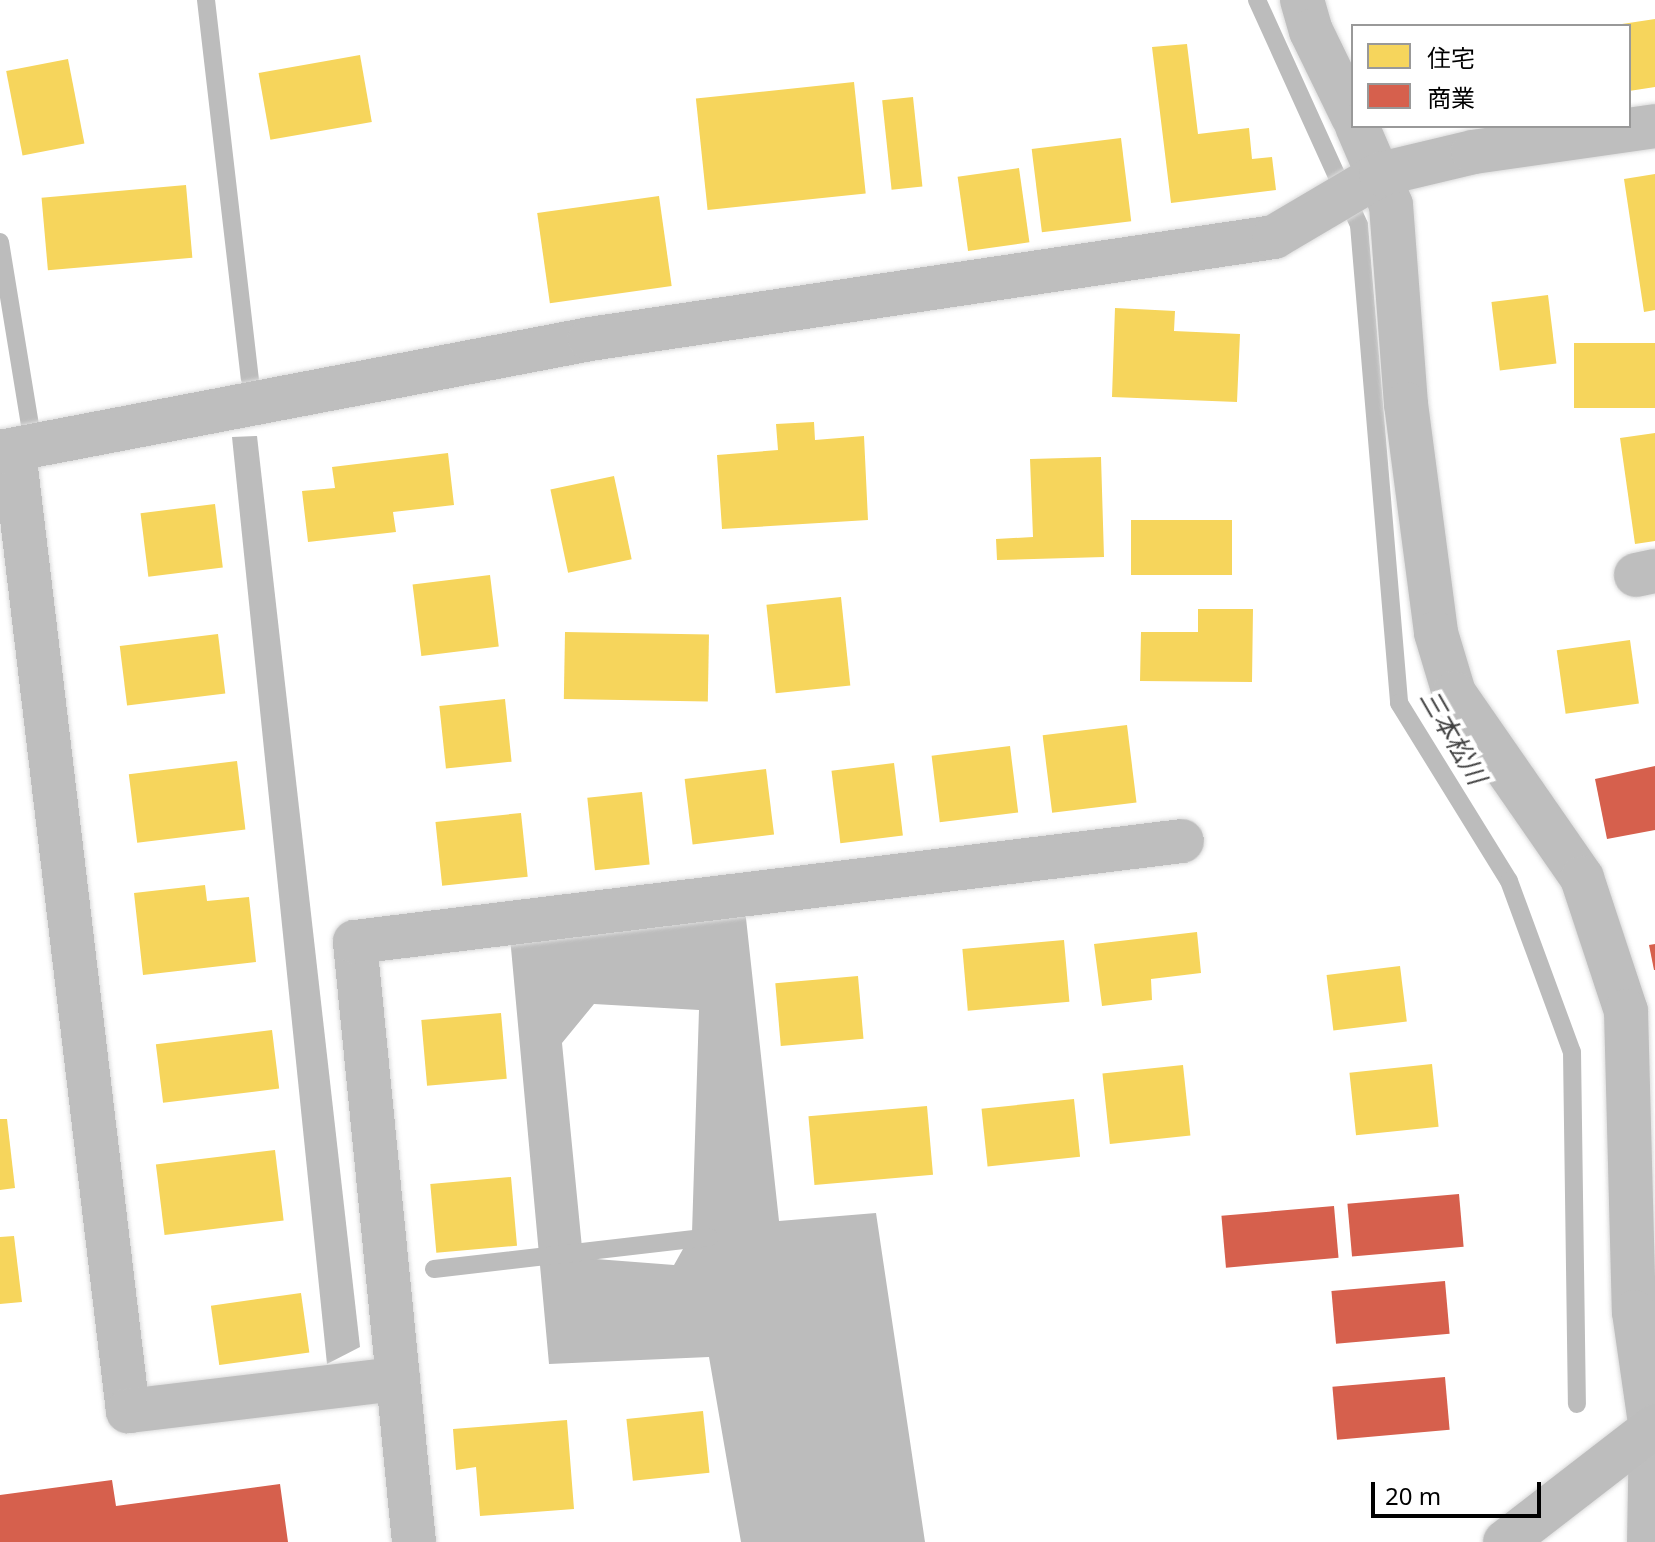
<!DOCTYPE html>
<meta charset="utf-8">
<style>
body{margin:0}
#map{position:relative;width:1655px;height:1542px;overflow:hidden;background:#fff;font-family:"Noto Sans","Noto Sans JP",sans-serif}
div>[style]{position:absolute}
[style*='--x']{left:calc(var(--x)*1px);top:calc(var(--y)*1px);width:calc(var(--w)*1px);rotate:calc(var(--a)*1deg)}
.water>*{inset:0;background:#bcbcbc}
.homes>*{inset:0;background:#f6d55c;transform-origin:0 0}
.shops>*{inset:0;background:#d6604d;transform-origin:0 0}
.stream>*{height:18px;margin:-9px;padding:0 9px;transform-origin:9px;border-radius:9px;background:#bcbcbc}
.roads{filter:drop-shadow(0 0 2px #dbdbdb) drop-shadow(0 0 2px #dbdbdb)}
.minor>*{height:44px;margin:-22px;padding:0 22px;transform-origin:22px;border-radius:22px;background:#bebebe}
.trunk>*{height:44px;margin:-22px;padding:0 22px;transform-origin:22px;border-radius:22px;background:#bdbdbd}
span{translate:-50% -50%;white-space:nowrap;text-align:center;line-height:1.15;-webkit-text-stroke:8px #fff;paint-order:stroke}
.water-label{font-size:26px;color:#414141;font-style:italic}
.legend{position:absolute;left:1351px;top:24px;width:280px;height:104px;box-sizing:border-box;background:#fff;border:2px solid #999;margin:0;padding:10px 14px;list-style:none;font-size:24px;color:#000}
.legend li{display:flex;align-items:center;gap:16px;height:40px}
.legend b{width:40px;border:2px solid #999}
.scale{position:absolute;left:1371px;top:1482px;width:170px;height:36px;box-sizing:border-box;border:4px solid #000;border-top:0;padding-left:10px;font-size:24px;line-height:28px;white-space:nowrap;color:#000;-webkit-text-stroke:6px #fff;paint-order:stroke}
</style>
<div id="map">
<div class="water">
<div style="clip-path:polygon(257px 436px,360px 1347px,327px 1364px,232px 437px)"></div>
<div style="clip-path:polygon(evenodd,745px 909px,779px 1221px,876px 1213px,925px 1542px,741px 1542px,709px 1357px,549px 1364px,510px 937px,745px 909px,594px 1004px,699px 1010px,692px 1233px,674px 1265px,583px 1258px,562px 1043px,594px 1004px)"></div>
</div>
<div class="homes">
<div style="clip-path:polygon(1655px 19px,1655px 87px,1629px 91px,1629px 26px,1622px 24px)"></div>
<div style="clip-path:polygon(1187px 44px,1198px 134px,1249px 128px,1252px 159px,1272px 157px,1276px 190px,1171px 203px,1152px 47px)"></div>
<div style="left:360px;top:55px;width:68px;height:103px;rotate:80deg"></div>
<div style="left:68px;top:59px;width:86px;height:63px;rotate:79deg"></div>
<div style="left:854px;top:82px;width:112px;height:159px;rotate:84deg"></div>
<div style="left:913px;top:97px;width:90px;height:31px;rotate:84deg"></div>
<div style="left:1121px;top:138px;width:84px;height:90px;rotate:83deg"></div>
<div style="left:1019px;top:168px;width:75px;height:62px;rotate:82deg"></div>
<div style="clip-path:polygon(1655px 174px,1655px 310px,1644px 312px,1624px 179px)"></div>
<div style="left:186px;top:185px;width:73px;height:145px;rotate:85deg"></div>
<div style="left:659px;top:196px;width:91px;height:123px;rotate:82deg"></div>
<div style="left:1548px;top:295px;width:69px;height:57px;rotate:83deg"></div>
<div style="clip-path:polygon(1115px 308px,1175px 311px,1174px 331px,1240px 334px,1237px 402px,1112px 397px)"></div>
<div style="left:1655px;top:343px;width:65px;height:81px;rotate:90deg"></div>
<div style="clip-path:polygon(814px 422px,815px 440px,864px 436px,868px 520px,722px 529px,717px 455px,778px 450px,776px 424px)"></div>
<div style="clip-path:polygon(1655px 433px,1655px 541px,1635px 544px,1620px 438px)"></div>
<div style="clip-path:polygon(448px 453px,454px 505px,393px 512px,396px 532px,308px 542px,302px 491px,335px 488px,332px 467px)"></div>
<div style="clip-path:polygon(1101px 457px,1104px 557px,997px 560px,996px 539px,1033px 537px,1030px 459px)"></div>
<div style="left:614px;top:476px;width:85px;height:65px;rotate:78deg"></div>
<div style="left:215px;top:504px;width:64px;height:75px;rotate:83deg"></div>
<div style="left:1131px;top:520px;width:101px;height:55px"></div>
<div style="left:490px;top:575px;width:72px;height:78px;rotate:83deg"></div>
<div style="left:841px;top:597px;width:89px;height:75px;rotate:84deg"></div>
<div style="clip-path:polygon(1198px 609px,1253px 609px,1252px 682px,1140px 681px,1141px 632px,1198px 632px)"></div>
<div style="left:565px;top:632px;width:144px;height:67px;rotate:1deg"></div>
<div style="left:218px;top:634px;width:60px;height:99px;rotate:83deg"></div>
<div style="left:1630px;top:640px;width:64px;height:74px;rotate:82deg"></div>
<div style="left:505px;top:699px;width:63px;height:66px;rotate:84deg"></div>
<div style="left:1127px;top:725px;width:78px;height:85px;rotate:83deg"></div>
<div style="left:1010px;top:746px;width:67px;height:79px;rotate:83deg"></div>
<div style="left:237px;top:761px;width:69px;height:109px;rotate:83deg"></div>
<div style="left:894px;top:763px;width:73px;height:63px;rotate:83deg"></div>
<div style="left:766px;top:769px;width:66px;height:82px;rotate:83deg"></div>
<div style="left:642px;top:792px;width:73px;height:55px;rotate:84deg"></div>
<div style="left:521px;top:813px;width:64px;height:86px;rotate:84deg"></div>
<div style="clip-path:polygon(205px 885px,207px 901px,249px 897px,256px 962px,143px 975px,134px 893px)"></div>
<div style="clip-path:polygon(1197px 932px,1201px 973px,1151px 979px,1152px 1000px,1102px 1006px,1094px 944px)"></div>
<div style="left:1064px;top:940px;width:62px;height:102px;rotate:85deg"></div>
<div style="left:1400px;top:966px;width:56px;height:74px;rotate:83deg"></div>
<div style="left:858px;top:976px;width:63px;height:83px;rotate:85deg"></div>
<div style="left:501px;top:1013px;width:66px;height:80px;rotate:85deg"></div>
<div style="left:272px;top:1030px;width:59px;height:117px;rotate:83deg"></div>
<div style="left:1432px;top:1064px;width:63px;height:83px;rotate:84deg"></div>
<div style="left:1183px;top:1065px;width:71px;height:81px;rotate:84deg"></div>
<div style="left:1074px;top:1099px;width:58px;height:93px;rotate:84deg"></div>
<div style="left:927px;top:1106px;width:69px;height:119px;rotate:85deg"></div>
<div style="clip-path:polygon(0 1119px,7px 1119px,15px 1188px,0 1190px)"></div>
<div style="left:275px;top:1150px;width:71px;height:120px;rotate:83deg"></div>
<div style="left:511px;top:1177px;width:69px;height:81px;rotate:85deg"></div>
<div style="clip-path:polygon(14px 1236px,22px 1302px,0 1304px,0 1237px)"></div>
<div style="left:301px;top:1293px;width:60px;height:91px;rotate:82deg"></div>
<div style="left:703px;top:1411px;width:62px;height:77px;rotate:84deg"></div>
<div style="clip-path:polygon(567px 1420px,574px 1509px,480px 1516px,476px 1467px,456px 1470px,453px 1429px)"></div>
</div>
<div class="shops">
<div style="clip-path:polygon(1655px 766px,1655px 830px,1607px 839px,1595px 779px)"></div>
<div style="clip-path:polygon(1655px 944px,1655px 970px,1654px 970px,1649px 945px)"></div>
<div style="left:1459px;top:1194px;width:53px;height:112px;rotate:85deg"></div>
<div style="left:1334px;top:1206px;width:52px;height:113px;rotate:85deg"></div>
<div style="left:1445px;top:1281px;width:53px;height:114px;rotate:85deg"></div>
<div style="left:1445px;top:1377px;width:53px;height:113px;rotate:85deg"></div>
<div style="clip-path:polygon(112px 1480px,116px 1506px,280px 1484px,288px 1542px,0 1542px,0 1495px)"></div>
</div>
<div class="stream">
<div style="--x:206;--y:0;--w:381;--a:83.4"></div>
<div style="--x:1257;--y:0;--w:247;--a:65.6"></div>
<div style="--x:1359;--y:225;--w:480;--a:85.2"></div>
<div style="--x:1399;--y:703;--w:209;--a:58.3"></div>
<div style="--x:1509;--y:881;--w:182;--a:69.8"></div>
<div style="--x:1572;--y:1052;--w:352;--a:89.2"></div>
<div style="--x:0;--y:242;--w:186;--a:80.7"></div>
<div style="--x:434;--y:1269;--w:277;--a:-6.6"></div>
</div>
<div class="roads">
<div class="minor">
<div style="--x:1302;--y:0;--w:32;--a:74"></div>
<div style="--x:1311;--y:31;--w:96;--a:64"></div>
<div style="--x:1357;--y:126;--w:86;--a:66.7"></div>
<div style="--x:1391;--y:205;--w:200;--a:85.7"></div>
<div style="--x:1406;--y:404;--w:231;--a:82.5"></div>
<div style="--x:1436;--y:633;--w:63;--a:73.3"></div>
<div style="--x:1454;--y:693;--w:225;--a:55.3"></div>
<div style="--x:1582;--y:878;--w:140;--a:71.7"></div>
<div style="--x:1626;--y:1011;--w:301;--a:88.5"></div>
<div style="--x:1634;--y:1312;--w:119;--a:81.8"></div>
<div style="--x:1651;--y:1430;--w:112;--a:91"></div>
<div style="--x:14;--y:451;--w:967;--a:83.23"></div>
<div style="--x:128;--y:1411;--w:272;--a:-6.8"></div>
<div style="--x:0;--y:452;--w:601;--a:-10.84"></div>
<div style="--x:590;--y:339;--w:692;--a:-8.48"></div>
<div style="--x:1274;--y:237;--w:124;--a:-30.5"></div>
<div style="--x:1381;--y:174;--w:95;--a:-13.4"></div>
<div style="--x:1473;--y:152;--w:184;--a:-8.1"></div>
<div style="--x:1636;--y:575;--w:19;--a:-12"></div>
<div style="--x:414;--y:1542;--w:603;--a:-95.62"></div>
<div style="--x:355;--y:942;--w:833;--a:-6.96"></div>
</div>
<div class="trunk">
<div style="--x:1505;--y:1542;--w:190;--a:-37.7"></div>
</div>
</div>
<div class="water-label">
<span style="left:1453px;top:737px;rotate:60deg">三本松川</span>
</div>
<ul class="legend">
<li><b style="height:22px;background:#f6d55c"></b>住宅</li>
<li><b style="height:22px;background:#d6604d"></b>商業</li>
</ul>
<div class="scale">20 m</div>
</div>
